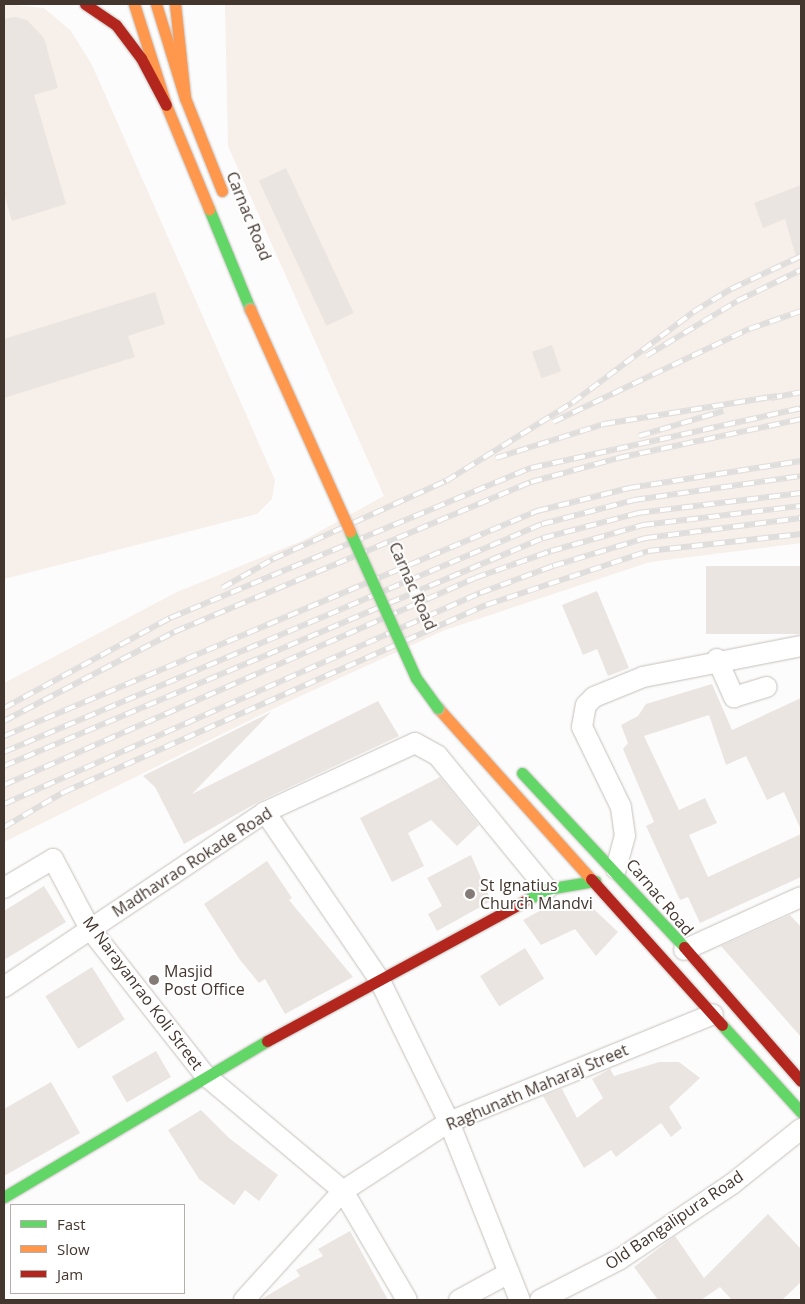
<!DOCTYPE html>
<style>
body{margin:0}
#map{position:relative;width:805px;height:1304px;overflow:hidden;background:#fcfcfc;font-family:"Open Sans",sans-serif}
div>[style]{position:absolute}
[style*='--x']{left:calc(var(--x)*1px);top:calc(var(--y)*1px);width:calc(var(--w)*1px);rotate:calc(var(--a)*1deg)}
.built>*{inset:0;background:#f7efe9}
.building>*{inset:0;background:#ebe5e1;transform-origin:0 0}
.roads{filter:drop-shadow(0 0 1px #c5c0bc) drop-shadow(0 0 1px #c5c0bc)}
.street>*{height:20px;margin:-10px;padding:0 10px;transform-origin:10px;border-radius:10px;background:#fff}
.fast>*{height:11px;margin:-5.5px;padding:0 5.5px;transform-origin:5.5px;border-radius:5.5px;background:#63d668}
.slow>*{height:11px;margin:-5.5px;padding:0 5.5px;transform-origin:5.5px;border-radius:5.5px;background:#ff974d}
.jam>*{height:11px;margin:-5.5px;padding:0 5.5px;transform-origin:5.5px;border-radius:5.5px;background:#b3261e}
.rail>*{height:5.5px;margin-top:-2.75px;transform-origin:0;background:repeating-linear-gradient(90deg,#fff 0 11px,#dfdedd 0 22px);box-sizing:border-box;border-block:1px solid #dfdedd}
.bridges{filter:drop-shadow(0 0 1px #c5c0bc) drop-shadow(0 0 1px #c5c0bc)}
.fast-bridge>*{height:11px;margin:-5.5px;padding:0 5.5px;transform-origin:5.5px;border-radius:5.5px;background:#63d668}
.slow-bridge>*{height:11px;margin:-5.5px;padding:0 5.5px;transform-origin:5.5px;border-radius:5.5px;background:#ff974d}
.dots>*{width:14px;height:14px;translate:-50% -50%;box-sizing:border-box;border:2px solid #fff;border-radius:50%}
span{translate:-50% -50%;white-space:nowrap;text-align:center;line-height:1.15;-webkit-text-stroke:4px #fff;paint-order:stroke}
.street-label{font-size:16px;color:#43362e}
.poi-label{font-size:16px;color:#43362e}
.left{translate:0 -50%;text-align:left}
.frame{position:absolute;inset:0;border:5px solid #43362e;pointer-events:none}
.legend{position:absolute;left:10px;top:1204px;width:175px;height:90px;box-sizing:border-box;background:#fff;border:1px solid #b4afab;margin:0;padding:6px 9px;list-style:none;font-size:15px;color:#43362e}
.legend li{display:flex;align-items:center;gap:10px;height:25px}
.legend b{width:25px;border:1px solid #b4afab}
</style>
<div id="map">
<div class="built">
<div style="clip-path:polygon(4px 4px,44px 8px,71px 31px,92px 65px,275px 480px,272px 499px,257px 514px,4px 579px)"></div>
<div style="clip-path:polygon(225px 4px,801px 4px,801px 543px,650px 562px,445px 630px,283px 704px,4px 842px,4px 683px,177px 592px,304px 540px,384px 496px,228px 146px)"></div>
</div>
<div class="building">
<div style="clip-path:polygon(15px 17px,27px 20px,44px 38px,58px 88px,34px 95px,66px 204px,12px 221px,4px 194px,4px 19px)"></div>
<div style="left:286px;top:168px;width:160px;height:30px;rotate:65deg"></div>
<div style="clip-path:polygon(801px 185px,801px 260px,797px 260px,785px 219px,763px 228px,754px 203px)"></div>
<div style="clip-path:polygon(155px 292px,165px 324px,128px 336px,135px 357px,4px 398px,4px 339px)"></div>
<div style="left:552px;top:345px;width:28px;height:21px;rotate:71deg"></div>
<div style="left:801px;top:566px;width:68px;height:95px;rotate:90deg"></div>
<div style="clip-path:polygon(597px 591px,629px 668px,608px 676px,597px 649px,583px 655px,562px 605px)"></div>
<div style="clip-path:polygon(712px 684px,732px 730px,801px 698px,801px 830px,784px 792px,767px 800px,746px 756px,726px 765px,709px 715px,644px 736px,679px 810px,705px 798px,717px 823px,689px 835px,708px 877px,801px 834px,801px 877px,700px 923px,688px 897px,680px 900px,646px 826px,654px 822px,623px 749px,628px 743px,621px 725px,638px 716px,646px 704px)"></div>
<div style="clip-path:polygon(378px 701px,399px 736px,260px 801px,184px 844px,155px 787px,143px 776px,271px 712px,192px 794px)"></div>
<div style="clip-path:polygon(440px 777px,479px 825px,457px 846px,431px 820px,408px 833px,424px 866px,392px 882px,360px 818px)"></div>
<div style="clip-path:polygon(471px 855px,491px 901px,437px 931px,428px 914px,442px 906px,427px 878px)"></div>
<div style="clip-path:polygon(267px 861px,292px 898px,289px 900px,353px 977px,285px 1014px,265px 979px,259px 983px,240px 960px,204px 904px)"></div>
<div style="clip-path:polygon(44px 886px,66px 922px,4px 960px,4px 911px)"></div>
<div style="clip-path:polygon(583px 899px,618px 932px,596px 956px,575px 929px,541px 945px,523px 920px,552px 904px)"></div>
<div style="clip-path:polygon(790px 915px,801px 927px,801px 1037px,721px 946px)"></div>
<div style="left:525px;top:948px;width:36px;height:53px;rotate:58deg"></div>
<div style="left:92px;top:967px;width:62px;height:55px;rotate:58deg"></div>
<div style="left:156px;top:1051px;width:30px;height:51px;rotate:60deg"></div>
<div style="clip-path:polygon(659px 1062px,679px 1062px,700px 1078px,669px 1107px,682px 1128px,671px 1137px,661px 1123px,616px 1157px,611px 1150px,584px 1168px,543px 1096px,562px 1089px,577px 1118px,603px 1098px,592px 1079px,610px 1069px,614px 1076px)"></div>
<div style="clip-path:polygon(51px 1082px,80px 1133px,4px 1176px,4px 1109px)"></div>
<div style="clip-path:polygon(201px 1110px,229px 1138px,278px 1175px,259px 1201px,245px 1190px,234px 1205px,199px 1179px,168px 1130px)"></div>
<div style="clip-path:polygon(768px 1214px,801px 1249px,801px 1282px,782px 1300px,732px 1300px,720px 1287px,701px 1300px,658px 1300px,634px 1267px,675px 1236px,704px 1278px)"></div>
<div style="clip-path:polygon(350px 1231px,388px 1300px,260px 1300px,300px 1276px,296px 1270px,323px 1256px,318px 1249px)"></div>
</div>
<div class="roads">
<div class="street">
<div style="--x:717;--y:659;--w:42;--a:65.9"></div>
<div style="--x:734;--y:697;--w:34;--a:-17"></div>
<div style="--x:265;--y:812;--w:202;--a:55.7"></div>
<div style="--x:379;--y:979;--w:159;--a:63.9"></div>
<div style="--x:449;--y:1122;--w:192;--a:68.3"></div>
<div style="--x:616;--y:869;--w:34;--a:-75"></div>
<div style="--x:625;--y:836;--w:29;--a:-98"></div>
<div style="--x:621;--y:807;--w:89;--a:-116"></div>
<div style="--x:582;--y:727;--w:22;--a:-80"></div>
<div style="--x:586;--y:705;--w:11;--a:-45"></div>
<div style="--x:594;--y:697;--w:53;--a:-22.2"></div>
<div style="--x:643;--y:677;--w:161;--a:-11.1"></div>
<div style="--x:4;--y:888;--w:57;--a:-30.6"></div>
<div style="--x:53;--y:859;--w:79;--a:62.1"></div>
<div style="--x:90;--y:929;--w:186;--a:51.8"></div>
<div style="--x:205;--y:1075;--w:180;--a:40"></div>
<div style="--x:343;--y:1191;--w:126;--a:59.6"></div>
<div style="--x:684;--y:950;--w:128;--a:-24.4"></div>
<div style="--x:4;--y:987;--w:314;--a:-33.8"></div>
<div style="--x:265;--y:812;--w:165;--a:-24.7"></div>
<div style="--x:415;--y:743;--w:26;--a:29"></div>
<div style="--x:438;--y:756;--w:172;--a:50.7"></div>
<div style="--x:244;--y:1300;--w:147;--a:-47.8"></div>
<div style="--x:343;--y:1191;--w:126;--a:-33.1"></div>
<div style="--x:449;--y:1122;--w:285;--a:-22.2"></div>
<div style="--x:459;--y:1300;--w:57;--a:-28.4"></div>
<div style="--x:540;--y:1300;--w:90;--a:-27.1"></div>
<div style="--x:620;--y:1259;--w:135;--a:-33.8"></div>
<div style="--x:732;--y:1184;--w:88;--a:-38.6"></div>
</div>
<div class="fast">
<div style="--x:209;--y:209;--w:108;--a:67.7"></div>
<div style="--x:522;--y:773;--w:238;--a:47"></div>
<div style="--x:525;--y:901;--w:25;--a:-29"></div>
<div style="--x:547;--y:889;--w:49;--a:-9.5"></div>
<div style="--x:722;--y:1025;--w:118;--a:47.8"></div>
<div style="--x:4;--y:1197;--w:306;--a:-30.7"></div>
</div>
<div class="slow">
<div style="--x:134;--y:4;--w:106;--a:72.4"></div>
<div style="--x:166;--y:105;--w:113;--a:67.5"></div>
<div style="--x:156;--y:4;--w:98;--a:72.9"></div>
<div style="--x:185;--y:98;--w:100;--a:68.3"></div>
<div style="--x:175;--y:4;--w:95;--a:83.9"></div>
<div style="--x:438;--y:708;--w:229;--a:48.2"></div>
</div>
<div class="jam">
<div style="--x:85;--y:4;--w:37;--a:34"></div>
<div style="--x:116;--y:25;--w:41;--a:52.9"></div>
<div style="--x:141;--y:58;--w:53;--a:62"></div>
<div style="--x:591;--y:879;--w:196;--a:48.1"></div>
<div style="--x:684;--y:947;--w:178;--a:48.9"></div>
<div style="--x:267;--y:1041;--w:294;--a:-28.5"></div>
</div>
</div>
<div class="rail">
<div style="--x:646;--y:356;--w:106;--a:-31.1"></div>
<div style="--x:737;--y:301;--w:71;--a:-25.8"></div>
<div style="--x:771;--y:398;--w:31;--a:-11"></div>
<div style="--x:553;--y:422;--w:217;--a:-25.4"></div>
<div style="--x:749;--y:329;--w:55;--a:-19.1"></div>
<div style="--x:639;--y:436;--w:88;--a:-16.6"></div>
<div style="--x:496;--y:458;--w:113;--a:-17.5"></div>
<div style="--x:604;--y:424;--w:175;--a:-9.2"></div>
<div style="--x:222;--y:588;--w:59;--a:-29.6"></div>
<div style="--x:273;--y:559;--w:190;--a:-24.3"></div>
<div style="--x:446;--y:481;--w:148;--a:-31.8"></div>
<div style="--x:572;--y:403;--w:151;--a:-36.9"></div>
<div style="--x:693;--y:312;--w:44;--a:-31.2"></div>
<div style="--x:731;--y:289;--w:77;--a:-25.2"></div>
<div style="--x:4;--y:708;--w:189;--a:-28.5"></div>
<div style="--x:170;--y:618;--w:391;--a:-22.6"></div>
<div style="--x:531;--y:468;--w:277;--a:-12.5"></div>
<div style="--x:4;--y:721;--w:192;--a:-27.6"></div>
<div style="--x:174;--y:632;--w:387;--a:-22.8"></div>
<div style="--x:531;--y:482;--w:90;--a:-15.4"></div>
<div style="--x:618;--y:458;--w:187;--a:-12"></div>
<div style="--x:4;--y:736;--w:579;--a:-22.89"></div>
<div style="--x:537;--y:511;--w:95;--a:-14"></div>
<div style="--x:629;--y:488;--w:174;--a:-8.9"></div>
<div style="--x:4;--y:752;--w:584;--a:-22.97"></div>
<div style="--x:542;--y:524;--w:95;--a:-14.6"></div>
<div style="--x:634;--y:500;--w:169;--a:-8.2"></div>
<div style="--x:4;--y:766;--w:585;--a:-22.93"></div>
<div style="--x:543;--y:538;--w:98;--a:-14.7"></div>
<div style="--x:638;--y:513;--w:164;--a:-7"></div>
<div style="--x:4;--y:785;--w:514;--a:-23.73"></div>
<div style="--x:475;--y:578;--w:81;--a:-19.6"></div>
<div style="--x:551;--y:551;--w:96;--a:-15.8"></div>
<div style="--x:643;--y:525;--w:159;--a:-6.9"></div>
<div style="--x:4;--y:804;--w:521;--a:-23.91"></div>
<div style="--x:480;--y:593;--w:78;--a:-20.3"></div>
<div style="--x:553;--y:566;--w:97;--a:-16.8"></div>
<div style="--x:646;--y:538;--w:156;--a:-7.4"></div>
<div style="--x:4;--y:827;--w:69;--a:-30.3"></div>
<div style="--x:64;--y:792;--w:462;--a:-23.9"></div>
<div style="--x:486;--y:605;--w:171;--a:-18.4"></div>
<div style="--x:648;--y:551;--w:154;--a:-6.3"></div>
</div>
<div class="bridges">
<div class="fast-bridge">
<div style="--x:350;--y:532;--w:160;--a:65.7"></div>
<div style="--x:416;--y:678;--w:37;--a:54"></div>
</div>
<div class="slow-bridge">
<div style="--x:250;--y:309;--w:244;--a:65.8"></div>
</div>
</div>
<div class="dots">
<div style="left:470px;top:894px;background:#847b76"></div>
<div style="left:154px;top:980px;background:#847b76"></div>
</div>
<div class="street-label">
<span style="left:249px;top:216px;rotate:68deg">Carnac Road</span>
<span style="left:413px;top:586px;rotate:66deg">Carnac Road</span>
<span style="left:192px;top:862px;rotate:-33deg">Madhavrao Rokade Road</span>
<span style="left:660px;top:897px;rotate:50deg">Carnac Road</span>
<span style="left:143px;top:993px;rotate:53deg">M Narayanrao Koli Street</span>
<span style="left:537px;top:1087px;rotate:-23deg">Raghunath Maharaj Street</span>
<span style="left:674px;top:1220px;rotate:-34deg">Old Bangalipura Road</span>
</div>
<div class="poi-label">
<span class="left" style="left:480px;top:894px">St Ignatius<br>Church Mandvi</span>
<span class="left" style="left:164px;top:980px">Masjid<br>Post Office</span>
</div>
<div class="frame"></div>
<ul class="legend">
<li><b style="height:6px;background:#63d668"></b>Fast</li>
<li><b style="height:6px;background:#ff974d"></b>Slow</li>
<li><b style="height:6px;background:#b3261e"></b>Jam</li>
</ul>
</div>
